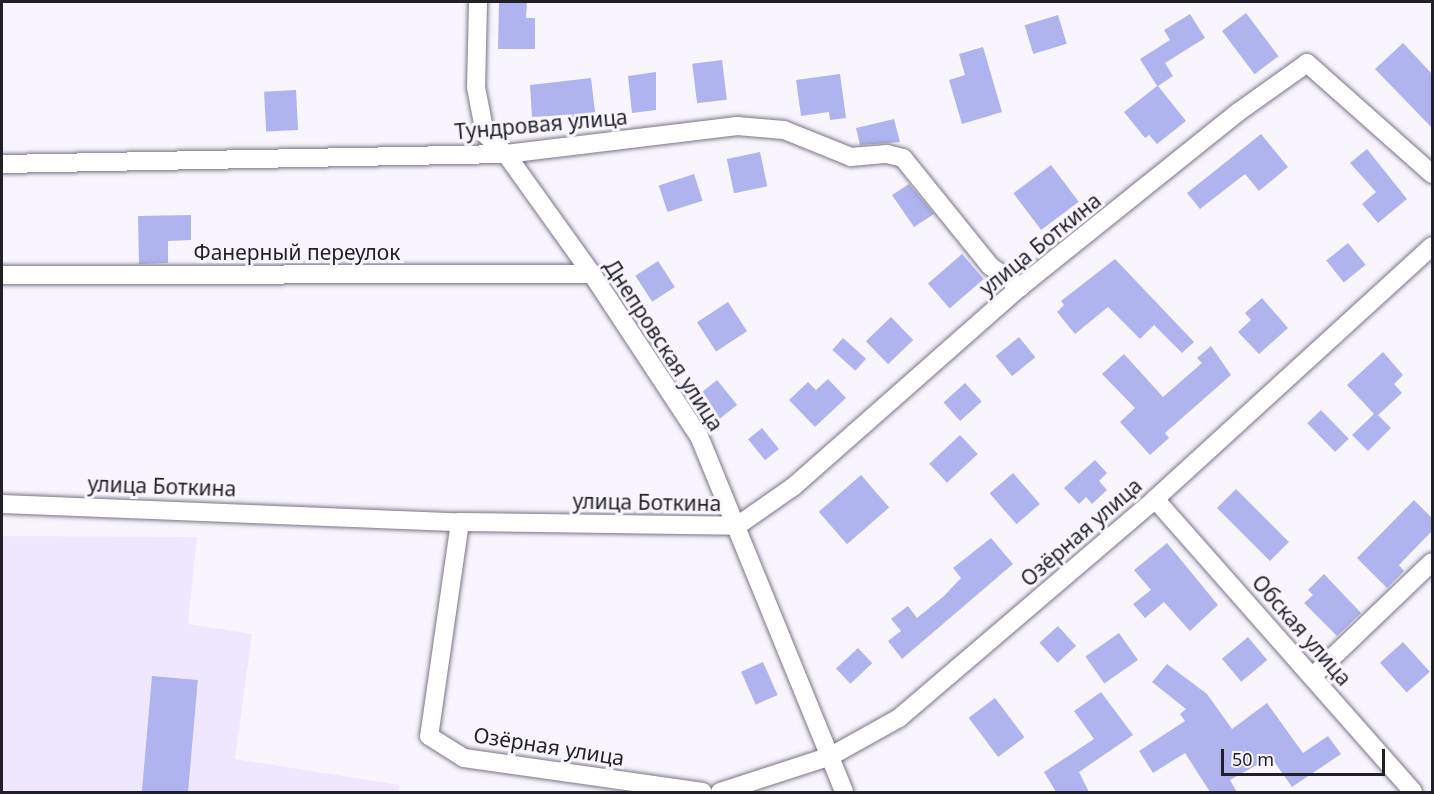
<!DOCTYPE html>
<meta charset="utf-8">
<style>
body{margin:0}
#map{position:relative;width:1434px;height:794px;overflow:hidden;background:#f8f5fe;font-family:"Noto Sans",sans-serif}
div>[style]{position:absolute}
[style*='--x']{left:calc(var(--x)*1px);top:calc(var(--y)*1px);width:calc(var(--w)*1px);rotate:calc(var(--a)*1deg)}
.built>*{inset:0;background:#eee7ff}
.building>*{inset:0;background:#afb4ef;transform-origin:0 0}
.roads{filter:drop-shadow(0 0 2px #7a7487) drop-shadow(0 0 2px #7a7487)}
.street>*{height:18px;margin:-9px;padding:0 9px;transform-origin:9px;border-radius:9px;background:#fff}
span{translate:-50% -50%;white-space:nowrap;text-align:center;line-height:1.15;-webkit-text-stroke:6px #f8f5fe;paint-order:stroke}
.street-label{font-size:21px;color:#211f27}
.frame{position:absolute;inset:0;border:3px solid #211f27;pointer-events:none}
.scale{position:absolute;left:1221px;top:749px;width:164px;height:27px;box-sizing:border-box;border:3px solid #211f27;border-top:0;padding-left:8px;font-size:18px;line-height:21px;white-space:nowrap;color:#211f27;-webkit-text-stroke:4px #f8f5fe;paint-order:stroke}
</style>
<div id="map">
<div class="built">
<div style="clip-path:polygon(2px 536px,197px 537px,188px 624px,252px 634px,235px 759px,400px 785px,398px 792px,2px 792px)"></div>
</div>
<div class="building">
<div style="clip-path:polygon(499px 2px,527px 2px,526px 18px,535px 18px,535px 49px,498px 49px)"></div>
<div style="left:1246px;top:13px;width:54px;height:30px;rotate:53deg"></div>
<div style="clip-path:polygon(1190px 14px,1205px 38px,1165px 63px,1173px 76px,1158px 86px,1186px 121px,1157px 144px,1149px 135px,1145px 138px,1124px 112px,1157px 86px,1140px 59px,1170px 40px,1164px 30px)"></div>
<div style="left:1058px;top:15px;width:30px;height:35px;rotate:73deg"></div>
<div style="clip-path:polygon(1403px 43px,1432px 74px,1432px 128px,1375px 69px)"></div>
<div style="clip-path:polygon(983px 47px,1002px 112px,962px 124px,949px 80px,965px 75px,959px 54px)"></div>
<div style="left:722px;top:60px;width:40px;height:30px;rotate:83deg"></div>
<div style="clip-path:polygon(656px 72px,656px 110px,632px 113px,628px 76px)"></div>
<div style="clip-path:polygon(840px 74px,846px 118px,830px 120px,829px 112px,801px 116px,796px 80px)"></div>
<div style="clip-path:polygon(591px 78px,596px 120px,568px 124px,566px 115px,532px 117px,530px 85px)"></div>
<div style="left:296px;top:90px;width:40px;height:32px;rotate:87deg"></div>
<div style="clip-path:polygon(894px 119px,900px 142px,860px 145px,856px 128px)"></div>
<div style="clip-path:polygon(1261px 134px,1288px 167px,1259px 191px,1245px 174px,1200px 209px,1187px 193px)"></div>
<div style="clip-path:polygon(1367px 149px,1407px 199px,1378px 223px,1362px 204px,1376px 192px,1350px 163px)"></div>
<div style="left:760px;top:152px;width:35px;height:34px;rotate:78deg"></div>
<div style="left:1051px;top:165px;width:46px;height:47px;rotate:53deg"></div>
<div style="left:694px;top:174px;width:28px;height:37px;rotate:72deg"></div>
<div style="clip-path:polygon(909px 184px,934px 214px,914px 227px,892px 195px)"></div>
<div style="clip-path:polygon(191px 215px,191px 240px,168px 241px,168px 263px,139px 264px,138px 216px)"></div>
<div style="left:1348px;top:243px;width:28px;height:28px;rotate:51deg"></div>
<div style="left:962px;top:254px;width:33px;height:45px;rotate:49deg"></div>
<div style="clip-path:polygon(1115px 259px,1194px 342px,1182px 353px,1154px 325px,1140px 339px,1108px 307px,1075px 334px,1057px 312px,1064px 305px,1061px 301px)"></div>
<div style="left:658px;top:261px;width:31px;height:27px;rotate:57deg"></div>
<div style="clip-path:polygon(1262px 298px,1288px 328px,1259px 354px,1238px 332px,1251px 320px,1245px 313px)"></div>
<div style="left:728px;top:302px;width:35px;height:37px;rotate:57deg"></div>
<div style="left:891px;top:317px;width:32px;height:35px;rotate:46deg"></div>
<div style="left:1019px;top:337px;width:26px;height:30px;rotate:51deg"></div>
<div style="left:843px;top:338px;width:31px;height:16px;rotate:42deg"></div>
<div style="clip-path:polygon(1211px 346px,1231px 375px,1165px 433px,1169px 438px,1150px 455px,1120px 422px,1135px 408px,1102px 374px,1124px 354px,1163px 397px,1202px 363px,1197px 358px)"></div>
<div style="clip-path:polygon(1383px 352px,1403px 375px,1394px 384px,1402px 393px,1378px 415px,1391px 428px,1368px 451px,1352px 435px,1374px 414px,1347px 385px)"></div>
<div style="clip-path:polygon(828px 379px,846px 398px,815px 427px,789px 400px,808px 382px,816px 390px)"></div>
<div style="left:717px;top:380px;width:32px;height:23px;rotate:51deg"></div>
<div style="left:965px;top:383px;width:25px;height:29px;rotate:48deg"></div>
<div style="left:1321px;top:410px;width:40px;height:19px;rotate:46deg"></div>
<div style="left:762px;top:428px;width:27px;height:18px;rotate:51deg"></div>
<div style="left:960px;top:435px;width:26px;height:42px;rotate:47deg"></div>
<div style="clip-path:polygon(1095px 460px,1107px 473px,1099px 481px,1107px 490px,1092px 504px,1086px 497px,1079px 504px,1064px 488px)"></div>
<div style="left:1013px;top:473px;width:41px;height:31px;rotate:49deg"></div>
<div style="left:861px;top:475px;width:43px;height:56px;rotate:49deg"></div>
<div style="left:1236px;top:489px;width:75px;height:27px;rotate:45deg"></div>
<div style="clip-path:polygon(1414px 500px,1432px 518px,1432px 531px,1399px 565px,1404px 571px,1387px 588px,1357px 558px)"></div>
<div style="clip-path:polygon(991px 538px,1013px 564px,902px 659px,888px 641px,901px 631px,891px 619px,908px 606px,917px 618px,944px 596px,961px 578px,953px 568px)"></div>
<div style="clip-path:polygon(1167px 543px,1218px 605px,1190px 631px,1164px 602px,1145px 618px,1133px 604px,1151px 590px,1134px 570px)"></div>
<div style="clip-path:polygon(1324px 574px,1361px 613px,1337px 636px,1304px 603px,1313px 595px,1308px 590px)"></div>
<div style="left:1058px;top:626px;width:27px;height:25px;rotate:48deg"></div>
<div style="left:1119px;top:633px;width:33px;height:41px;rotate:55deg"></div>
<div style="left:1248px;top:637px;width:30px;height:34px;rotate:50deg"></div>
<div style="left:1403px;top:642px;width:40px;height:31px;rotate:48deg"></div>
<div style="left:858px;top:648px;width:21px;height:30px;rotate:47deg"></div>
<div style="left:763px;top:662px;width:36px;height:24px;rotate:66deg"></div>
<div style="clip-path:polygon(1167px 664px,1207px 694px,1232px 729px,1267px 703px,1303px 753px,1328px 736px,1341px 754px,1292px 787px,1271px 757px,1230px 780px,1237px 792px,1210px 792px,1185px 753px,1153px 773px,1139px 751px,1185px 721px,1180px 714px,1186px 709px,1152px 682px)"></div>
<div style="left:152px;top:676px;width:46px;height:116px;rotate:5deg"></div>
<div style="clip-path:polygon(1101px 692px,1133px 735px,1079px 772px,1089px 792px,1056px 792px,1044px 772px,1094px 739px,1074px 711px)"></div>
<div style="left:995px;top:698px;width:49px;height:33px;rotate:53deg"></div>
</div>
<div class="roads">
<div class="street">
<div style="--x:478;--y:2;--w:85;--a:91.3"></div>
<div style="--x:476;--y:87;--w:48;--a:79.2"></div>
<div style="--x:485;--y:134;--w:29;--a:44"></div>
<div style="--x:506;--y:154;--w:148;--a:54.4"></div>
<div style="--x:592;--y:274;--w:194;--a:56.6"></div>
<div style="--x:699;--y:436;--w:384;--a:67.8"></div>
<div style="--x:2;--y:164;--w:504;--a:-1.14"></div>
<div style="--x:506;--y:154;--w:233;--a:-6.9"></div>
<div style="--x:737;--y:126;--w:47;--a:4.9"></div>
<div style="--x:784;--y:130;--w:72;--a:21.9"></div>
<div style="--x:851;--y:157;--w:36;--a:-5"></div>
<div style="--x:887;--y:154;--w:16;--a:14"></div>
<div style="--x:903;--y:158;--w:139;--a:51.1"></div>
<div style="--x:990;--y:266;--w:37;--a:35"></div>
<div style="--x:2;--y:275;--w:590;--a:-0.1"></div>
<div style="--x:1155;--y:499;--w:390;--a:48.6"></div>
<div style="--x:2;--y:504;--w:458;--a:2.3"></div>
<div style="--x:460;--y:522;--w:277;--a:0.8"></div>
<div style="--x:737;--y:526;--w:68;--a:-34.9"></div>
<div style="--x:793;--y:487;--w:303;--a:-41.4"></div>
<div style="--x:1020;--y:287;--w:278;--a:-38.7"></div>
<div style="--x:1237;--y:113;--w:86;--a:-35.5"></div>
<div style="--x:1307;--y:63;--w:167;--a:41.6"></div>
<div style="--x:460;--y:522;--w:216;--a:98.2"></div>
<div style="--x:429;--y:736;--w:41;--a:32.2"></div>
<div style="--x:464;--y:758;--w:241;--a:8.1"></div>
<div style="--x:1314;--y:675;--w:163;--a:-43.8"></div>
<div style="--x:720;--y:792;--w:117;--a:-18"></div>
<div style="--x:831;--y:756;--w:78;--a:-29.2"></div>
<div style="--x:899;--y:718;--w:337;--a:-40.5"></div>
<div style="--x:1155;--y:499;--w:375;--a:-42.4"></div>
</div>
</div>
<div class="street-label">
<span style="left:541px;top:124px;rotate:-5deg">Тундровая улица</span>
<span style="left:1040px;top:244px;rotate:-39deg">улица Боткина</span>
<span style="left:297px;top:252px">Фанерный переулок</span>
<span style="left:664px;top:345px;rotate:57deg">Днепровская улица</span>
<span style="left:162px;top:486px;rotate:2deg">улица Боткина</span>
<span style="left:647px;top:502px;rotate:1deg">улица Боткина</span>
<span style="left:1081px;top:532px;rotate:-41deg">Озёрная улица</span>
<span style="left:1302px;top:630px;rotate:49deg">Обская улица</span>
<span style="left:549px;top:746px;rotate:9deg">Озёрная улица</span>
</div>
<div class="frame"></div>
<div class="scale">50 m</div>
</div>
